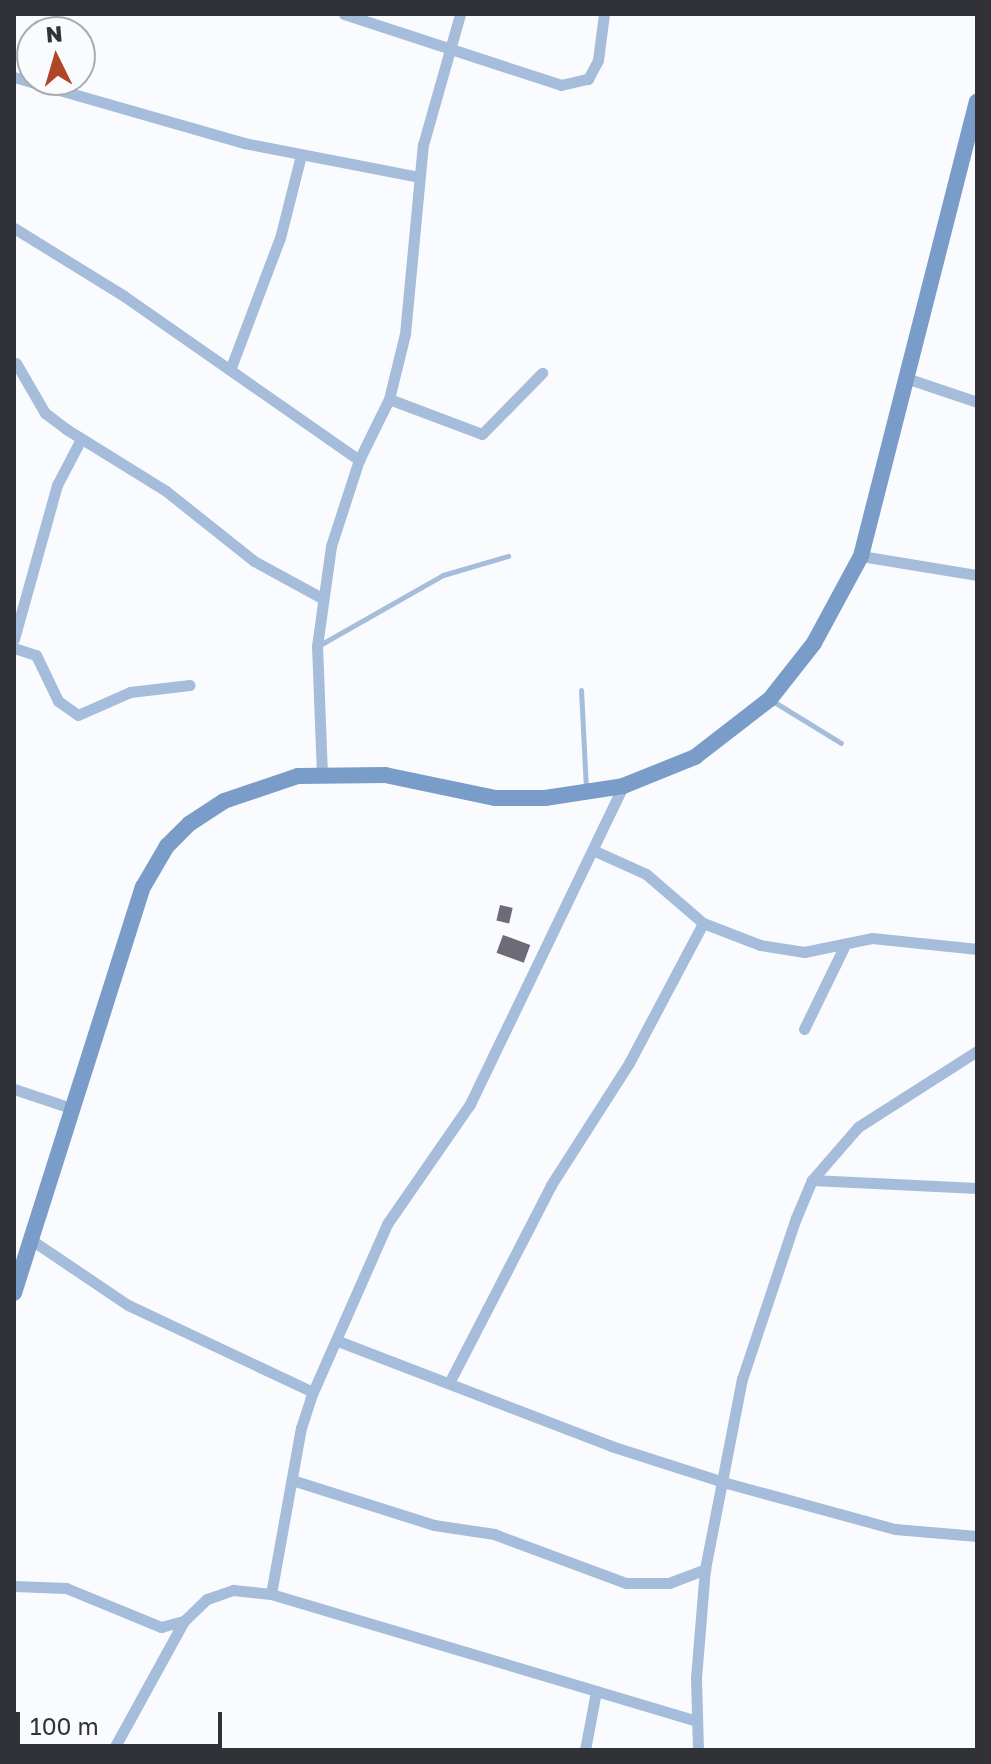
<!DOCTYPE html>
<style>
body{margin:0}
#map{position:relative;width:991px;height:1764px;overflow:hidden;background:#fafbfe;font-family:"Golos Text",sans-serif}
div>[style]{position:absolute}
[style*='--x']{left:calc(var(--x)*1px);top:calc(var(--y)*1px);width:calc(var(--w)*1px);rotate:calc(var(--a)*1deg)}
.building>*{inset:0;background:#6f6a77;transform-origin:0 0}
.service>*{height:5px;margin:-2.5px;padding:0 2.5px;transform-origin:2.5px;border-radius:2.5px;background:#a5bcda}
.minor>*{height:11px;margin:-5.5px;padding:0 5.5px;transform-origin:5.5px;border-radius:5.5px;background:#a5bcda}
.secondary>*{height:16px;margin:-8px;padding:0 8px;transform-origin:8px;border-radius:8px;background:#7a9cc9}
span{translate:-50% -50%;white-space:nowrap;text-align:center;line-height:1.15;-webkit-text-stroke:8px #fafbfe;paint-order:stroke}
.frame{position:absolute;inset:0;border:16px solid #313238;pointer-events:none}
.north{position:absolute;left:16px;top:16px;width:80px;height:80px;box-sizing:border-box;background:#fafbfe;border:2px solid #aaabaf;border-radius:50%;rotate:355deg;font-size:22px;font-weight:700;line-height:32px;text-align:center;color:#313238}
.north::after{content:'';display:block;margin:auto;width:28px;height:36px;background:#ae4627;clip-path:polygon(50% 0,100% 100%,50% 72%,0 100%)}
.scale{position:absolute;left:16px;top:1712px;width:206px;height:36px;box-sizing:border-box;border:4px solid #313238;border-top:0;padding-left:10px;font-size:24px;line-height:28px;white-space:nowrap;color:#313238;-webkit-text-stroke:6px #fafbfe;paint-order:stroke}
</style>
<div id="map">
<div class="building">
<div style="left:500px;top:905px;width:13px;height:16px;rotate:13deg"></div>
<div style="left:503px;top:935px;width:29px;height:19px;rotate:20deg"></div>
</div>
<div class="service">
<div style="--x:318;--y:646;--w:144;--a:-29.6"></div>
<div style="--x:443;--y:575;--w:68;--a:-16.3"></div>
<div style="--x:581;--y:690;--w:98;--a:87.1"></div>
<div style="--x:771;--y:700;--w:82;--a:31.6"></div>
</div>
<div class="minor">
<div style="--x:344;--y:14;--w:228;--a:18.1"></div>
<div style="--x:561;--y:85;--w:28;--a:-13"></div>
<div style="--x:588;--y:79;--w:21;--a:-62"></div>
<div style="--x:598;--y:60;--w:46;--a:-82.6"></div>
<div style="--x:14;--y:77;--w:239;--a:16"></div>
<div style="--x:244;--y:143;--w:178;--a:11"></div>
<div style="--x:14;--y:228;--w:129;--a:31.7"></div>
<div style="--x:124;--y:296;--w:287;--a:34.9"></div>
<div style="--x:16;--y:363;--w:58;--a:59.9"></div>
<div style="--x:45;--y:413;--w:26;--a:37"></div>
<div style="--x:66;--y:429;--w:118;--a:31.8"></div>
<div style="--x:166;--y:491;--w:112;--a:38.5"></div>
<div style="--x:254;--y:561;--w:77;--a:28.6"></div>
<div style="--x:230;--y:370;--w:141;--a:-69.3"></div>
<div style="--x:280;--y:238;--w:86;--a:-75.8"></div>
<div style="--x:909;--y:379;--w:72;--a:18.7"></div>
<div style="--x:389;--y:399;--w:99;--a:20.6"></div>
<div style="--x:482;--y:434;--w:86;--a:-45.5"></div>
<div style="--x:861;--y:556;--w:118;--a:9.3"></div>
<div style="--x:14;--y:639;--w:160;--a:-74.4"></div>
<div style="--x:57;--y:485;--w:52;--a:-62.4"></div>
<div style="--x:14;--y:648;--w:23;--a:18"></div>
<div style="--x:36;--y:655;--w:51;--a:64.4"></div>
<div style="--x:58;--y:701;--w:24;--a:35"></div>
<div style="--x:78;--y:715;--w:57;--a:-23.9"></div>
<div style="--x:130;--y:692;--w:60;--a:-6.7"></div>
<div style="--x:322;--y:775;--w:129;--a:-92.2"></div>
<div style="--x:317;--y:646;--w:101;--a:-82"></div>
<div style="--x:331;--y:546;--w:90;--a:-72"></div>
<div style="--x:359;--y:460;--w:68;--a:-63.8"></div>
<div style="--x:389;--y:399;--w:67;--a:-76.2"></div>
<div style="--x:405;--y:334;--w:190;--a:-84.6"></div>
<div style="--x:423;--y:145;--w:136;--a:-74.2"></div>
<div style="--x:595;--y:851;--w:56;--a:24.3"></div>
<div style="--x:646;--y:874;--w:75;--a:40.7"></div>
<div style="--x:703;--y:923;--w:61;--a:21.1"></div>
<div style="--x:760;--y:945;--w:45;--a:9"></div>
<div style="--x:804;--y:952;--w:69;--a:-11.6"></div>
<div style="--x:872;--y:938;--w:106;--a:6"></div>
<div style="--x:804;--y:1029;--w:91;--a:-64"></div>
<div style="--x:14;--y:1089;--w:60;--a:18.4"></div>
<div style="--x:812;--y:1180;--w:165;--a:2.8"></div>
<div style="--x:30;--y:1239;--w:118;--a:34"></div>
<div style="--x:128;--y:1305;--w:204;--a:25.2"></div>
<div style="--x:338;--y:1341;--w:292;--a:21"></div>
<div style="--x:611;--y:1446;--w:118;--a:17.8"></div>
<div style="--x:723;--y:1482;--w:178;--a:15.3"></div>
<div style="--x:895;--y:1529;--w:82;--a:4.9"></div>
<div style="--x:449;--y:1383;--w:223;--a:-62.7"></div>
<div style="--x:551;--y:1185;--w:145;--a:-57.4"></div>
<div style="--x:629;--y:1063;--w:158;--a:-62.1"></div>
<div style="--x:292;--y:1480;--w:149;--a:17.6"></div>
<div style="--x:434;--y:1525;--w:61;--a:8.5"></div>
<div style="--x:494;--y:1534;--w:141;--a:20.4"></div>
<div style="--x:626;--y:1583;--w:43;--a:0"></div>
<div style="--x:669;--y:1583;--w:39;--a:-21"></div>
<div style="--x:14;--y:1586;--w:52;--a:2.2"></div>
<div style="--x:66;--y:1588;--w:103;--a:22.3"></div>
<div style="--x:161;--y:1627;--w:24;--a:-15"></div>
<div style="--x:271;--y:1594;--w:169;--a:-79.8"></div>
<div style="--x:301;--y:1428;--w:38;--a:-72"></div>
<div style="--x:313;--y:1392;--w:184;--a:-66.2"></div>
<div style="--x:387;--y:1224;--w:146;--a:-55.3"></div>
<div style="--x:470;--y:1104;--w:353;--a:-64.3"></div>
<div style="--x:113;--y:1750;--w:147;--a:-61.2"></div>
<div style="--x:184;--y:1621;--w:32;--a:-44"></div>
<div style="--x:207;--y:1599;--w:28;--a:-19"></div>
<div style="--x:233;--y:1590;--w:38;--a:6"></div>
<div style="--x:271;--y:1594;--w:441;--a:16.6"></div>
<div style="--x:585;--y:1750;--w:60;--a:-79.4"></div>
<div style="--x:698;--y:1750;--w:72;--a:-91.6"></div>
<div style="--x:696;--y:1678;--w:109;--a:-85.3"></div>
<div style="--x:705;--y:1569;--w:194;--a:-79"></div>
<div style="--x:742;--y:1379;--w:170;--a:-71.5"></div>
<div style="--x:796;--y:1218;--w:41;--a:-67.2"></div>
<div style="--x:812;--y:1180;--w:70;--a:-49"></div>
<div style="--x:858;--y:1127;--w:141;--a:-32.6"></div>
</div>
<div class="secondary">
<div style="--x:14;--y:1293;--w:426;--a:-72.4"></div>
<div style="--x:143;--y:887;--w:48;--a:-59.7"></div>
<div style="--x:167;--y:846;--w:31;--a:-45"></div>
<div style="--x:189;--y:824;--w:42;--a:-33.3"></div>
<div style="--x:224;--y:801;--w:78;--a:-18.7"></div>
<div style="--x:298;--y:776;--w:87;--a:-0.7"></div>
<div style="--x:385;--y:775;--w:112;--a:11.8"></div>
<div style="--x:495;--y:798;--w:50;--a:0"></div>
<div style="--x:545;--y:798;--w:79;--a:-8.7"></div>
<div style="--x:623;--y:786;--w:78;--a:-21.9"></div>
<div style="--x:695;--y:757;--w:95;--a:-37.7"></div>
<div style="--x:770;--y:699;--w:71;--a:-51.8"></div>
<div style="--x:814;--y:643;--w:99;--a:-61.6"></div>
<div style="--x:861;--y:556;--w:469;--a:-75.7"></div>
</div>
<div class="frame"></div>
<div class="north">N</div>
<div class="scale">100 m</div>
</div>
